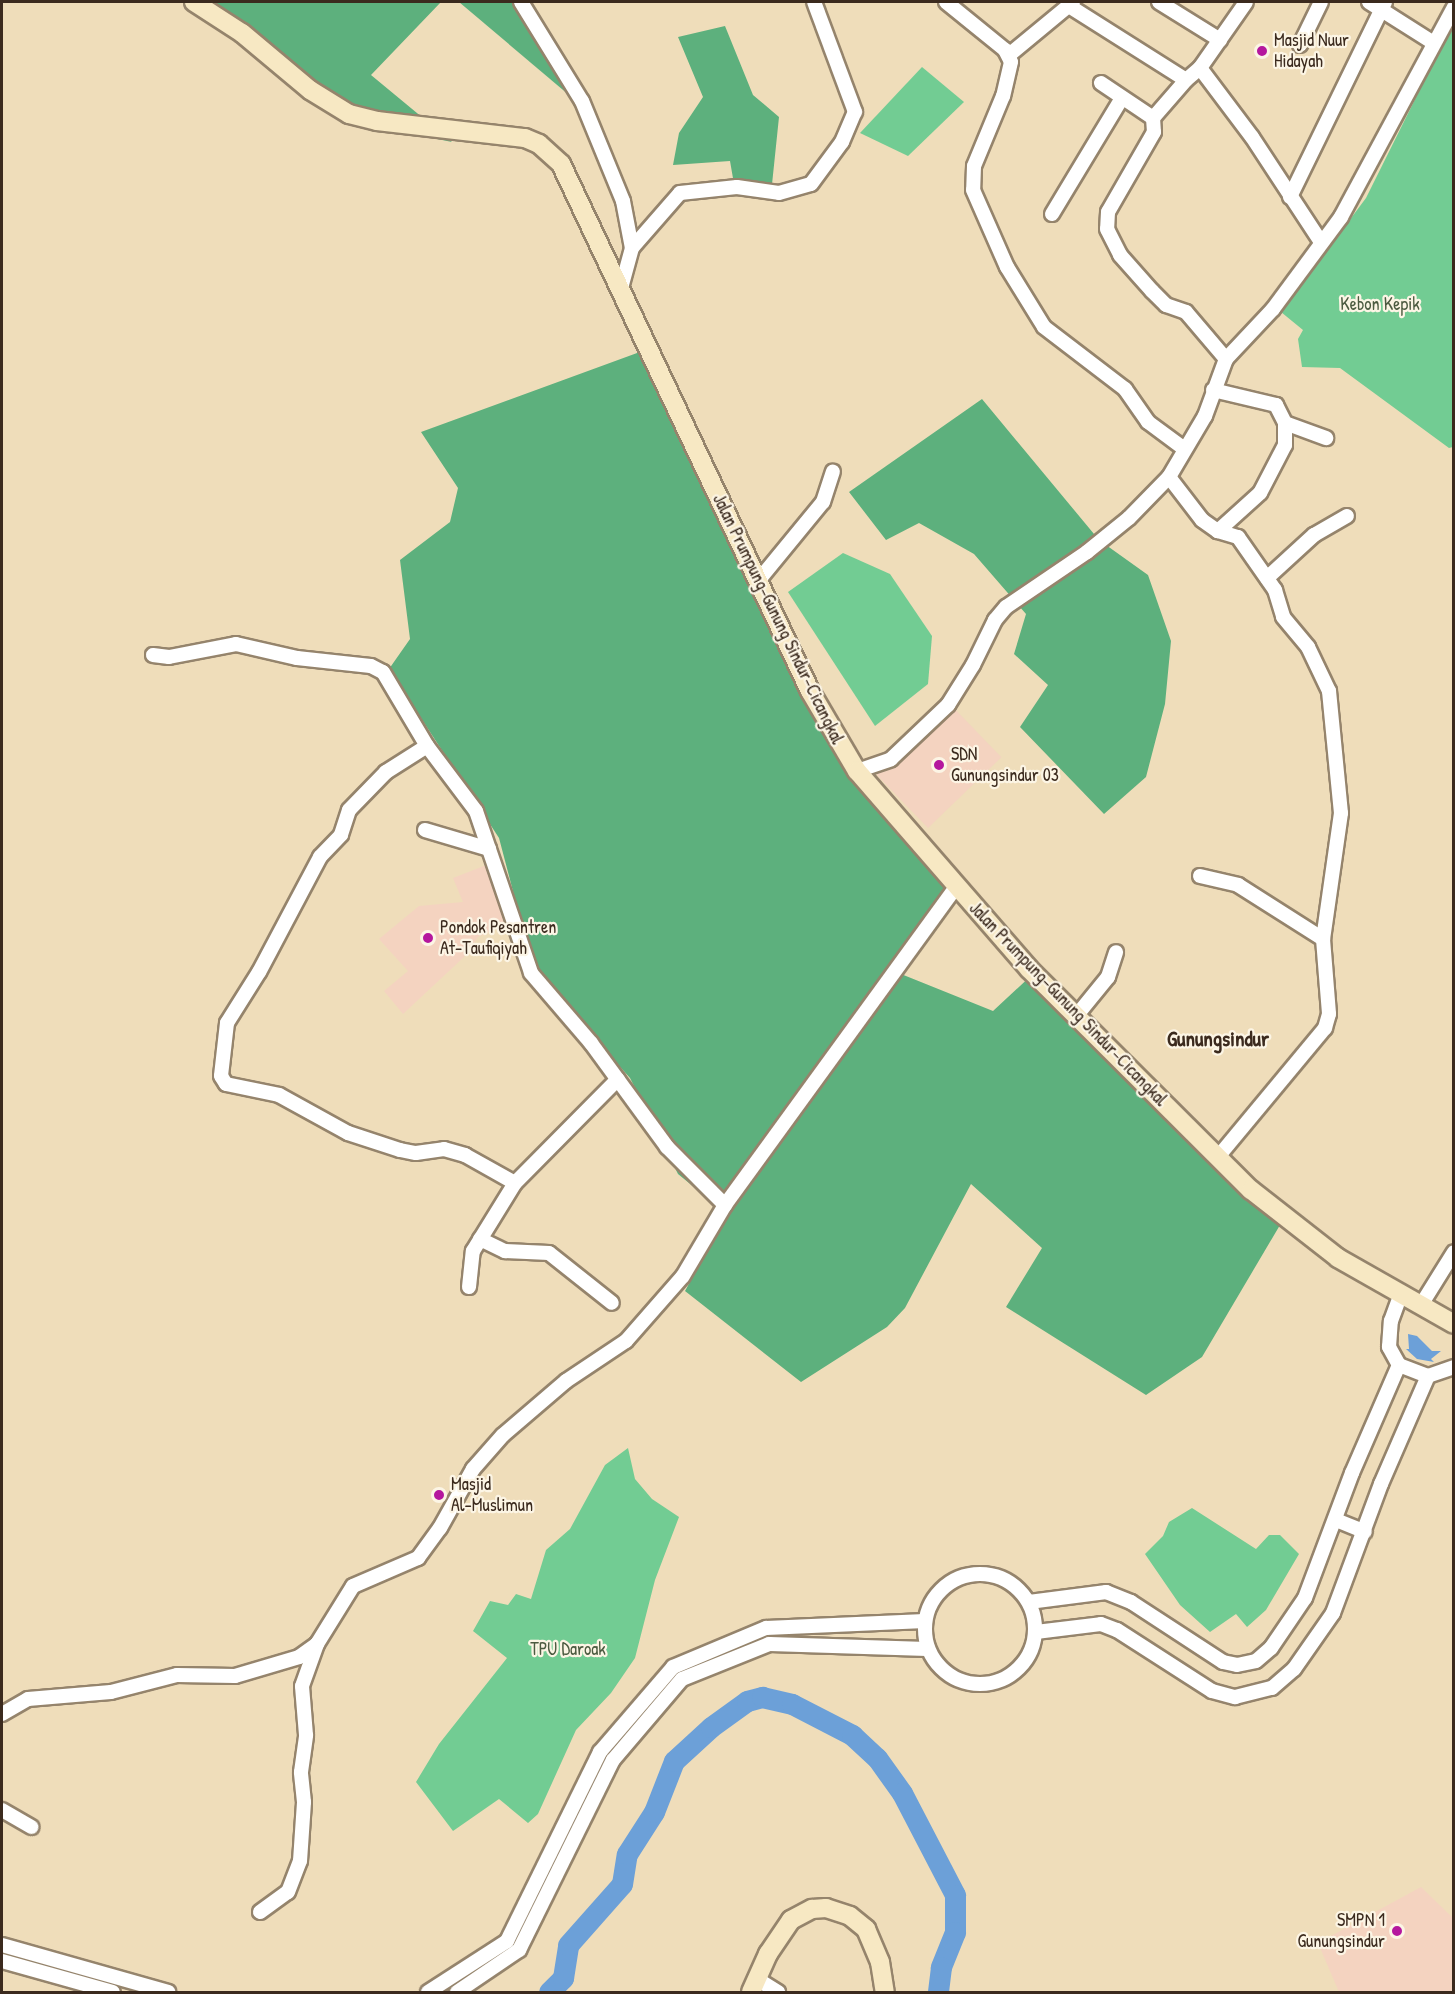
<!DOCTYPE html>
<meta charset="utf-8">
<style>
body{margin:0}
#map{position:relative;width:1455px;height:1994px;overflow:hidden;background:#efddba;font-family:"Patrick Hand",sans-serif}
div>[style]{position:absolute}
[style*='--x']{left:calc(var(--x)*1px);top:calc(var(--y)*1px);width:calc(var(--w)*1px);rotate:calc(var(--a)*1deg)}
.built>*{inset:0;background:#f4d3c0;transform-origin:0 0}
.green>*{inset:0;background:#72cc93}
.forest>*{inset:0;background:#5db07d}
.water>*{inset:0;background:#6ca0d8}
.river>*{height:21px;margin:-10.5px;padding:0 10.5px;transform-origin:10.5px;border-radius:10.5px;background:#6ca0d8}
.roads{filter:drop-shadow(2px 0 #95846c) drop-shadow(-2px 0 #95846c) drop-shadow(0 2px #95846c) drop-shadow(0 -2px #95846c)}
.street>*{height:14px;margin:-7px;padding:0 7px;transform-origin:7px;border-radius:7px;background:#fff}
.street>.ring{margin:-7px;padding:0;box-sizing:content-box;background:none;border:14px solid #fff;border-radius:50%}
.secondary>*{height:18px;margin:-9px;padding:0 9px;transform-origin:9px;border-radius:9px;background:#f7e8c3}
.dots>*{width:16px;height:16px;translate:-50% -50%;box-sizing:border-box;border:3px solid #fcf5e5;border-radius:50%}
span{translate:-50% -50%;white-space:nowrap;text-align:center;line-height:1.15;-webkit-text-stroke:4.5px #fcf5e5;paint-order:stroke}
.poi-label{font-size:18px;color:#3b2a1e}
.left{translate:0 -50%;text-align:left}
.right{translate:-100% -50%;text-align:right}
.park-label{font-size:18px;color:#4c5b41}
.street-label{font-size:18px;color:#3b2a1e}
.quarter-label{font-size:21px;color:#3b2a1e;font-weight:700}
.frame{position:absolute;inset:0;border:3px solid #3b2a1e;pointer-events:none}
</style>
<div id="map">
<div class="built">
<div style="left:950px;top:704px;width:74px;height:102px;rotate:46deg"></div>
<div style="clip-path:polygon(489px 864px,510px 923px,478px 937px,464px 957px,403px 1014px,384px 991px,408px 971px,379px 939px,419px 906px,463px 902px,453px 878px)"></div>
<div style="clip-path:polygon(1421px 1887px,1453px 1918px,1453px 1992px,1339px 1992px,1318px 1943px)"></div>
</div>
<div class="green">
<div style="clip-path:polygon(1453px 23px,1453px 447px,1449px 448px,1340px 368px,1302px 367px,1298px 339px,1303px 330px,1281px 312px,1366px 198px)"></div>
<div style="clip-path:polygon(922px 67px,964px 102px,908px 156px,860px 133px)"></div>
<div style="clip-path:polygon(843px 553px,890px 574px,932px 636px,928px 684px,875px 726px,788px 592px)"></div>
<div style="clip-path:polygon(628px 1448px,635px 1479px,652px 1499px,679px 1517px,655px 1580px,635px 1658px,611px 1693px,576px 1730px,538px 1814px,528px 1823px,499px 1799px,453px 1831px,416px 1782px,439px 1744px,507px 1658px,473px 1631px,490px 1601px,508px 1605px,516px 1594px,531px 1599px,546px 1550px,570px 1529px,605px 1465px)"></div>
<div style="clip-path:polygon(1192px 1508px,1256px 1549px,1269px 1535px,1280px 1535px,1299px 1554px,1266px 1610px,1247px 1627px,1236px 1614px,1210px 1632px,1180px 1605px,1145px 1554px,1163px 1536px,1169px 1522px)"></div>
</div>
<div class="forest">
<div style="clip-path:polygon(190px 2px,441px 2px,371px 75px,452px 142px,378px 127px)"></div>
<div style="clip-path:polygon(459px 2px,520px 2px,582px 106px)"></div>
<div style="clip-path:polygon(725px 26px,753px 95px,779px 117px,771px 194px,734px 184px,730px 161px,673px 165px,679px 133px,703px 97px,678px 37px)"></div>
<div style="clip-path:polygon(648px 349px,851px 761px,961px 891px,901px 974px,993px 1011px,1035px 972px,1280px 1225px,1202px 1357px,1146px 1395px,1006px 1307px,1042px 1248px,971px 1184px,905px 1308px,887px 1327px,801px 1382px,685px 1291px,727px 1214px,678px 1174px,630px 1078px,534px 971px,499px 838px,389px 669px,410px 639px,400px 560px,450px 522px,458px 488px,421px 432px)"></div>
<div style="clip-path:polygon(982px 399px,1099px 540px,1148px 575px,1171px 641px,1165px 704px,1146px 777px,1104px 814px,1020px 727px,1048px 685px,1014px 654px,1026px 614px,974px 554px,919px 523px,886px 540px,849px 492px)"></div>
</div>
<div class="water">
<div style="clip-path:polygon(1408px 1334px,1417px 1336px,1432px 1351px,1441px 1351px,1431px 1359px,1434px 1362px,1417px 1359px,1406px 1349px,1409px 1349px)"></div>
</div>
<div class="river">
<div style="--x:549;--y:1992;--w:20;--a:-45"></div>
<div style="--x:563;--y:1978;--w:33;--a:-81"></div>
<div style="--x:568;--y:1945;--w:81;--a:-48.5"></div>
<div style="--x:622;--y:1884;--w:30;--a:-81"></div>
<div style="--x:627;--y:1854;--w:50;--a:-57.3"></div>
<div style="--x:654;--y:1812;--w:55;--a:-68.6"></div>
<div style="--x:674;--y:1761;--w:50;--a:-42.6"></div>
<div style="--x:711;--y:1727;--w:44;--a:-35.8"></div>
<div style="--x:747;--y:1701;--w:16;--a:-15"></div>
<div style="--x:762;--y:1697;--w:31;--a:13"></div>
<div style="--x:792;--y:1704;--w:68;--a:27.3"></div>
<div style="--x:852;--y:1735;--w:34;--a:43"></div>
<div style="--x:877;--y:1758;--w:43;--a:54.5"></div>
<div style="--x:902;--y:1793;--w:115;--a:62.5"></div>
<div style="--x:955;--y:1895;--w:37;--a:90"></div>
<div style="--x:955;--y:1932;--w:38;--a:112"></div>
<div style="--x:941;--y:1967;--w:25;--a:97"></div>
</div>
<div class="roads">
<div class="street">
<div style="--x:521;--y:2;--w:116;--a:58.4"></div>
<div style="--x:582;--y:101;--w:108;--a:67.7"></div>
<div style="--x:623;--y:201;--w:48;--a:79.2"></div>
<div style="--x:632;--y:248;--w:46;--a:105.3"></div>
<div style="--x:946;--y:2;--w:76;--a:39.1"></div>
<div style="--x:1005;--y:50;--w:13;--a:63"></div>
<div style="--x:1011;--y:62;--w:35;--a:103"></div>
<div style="--x:1003;--y:96;--w:76;--a:112.5"></div>
<div style="--x:974;--y:166;--w:24;--a:92"></div>
<div style="--x:973;--y:190;--w:84;--a:66.2"></div>
<div style="--x:1007;--y:267;--w:70;--a:58.3"></div>
<div style="--x:1044;--y:327;--w:102;--a:37.4"></div>
<div style="--x:1125;--y:389;--w:40;--a:55.1"></div>
<div style="--x:1148;--y:422;--w:44;--a:36.6"></div>
<div style="--x:1159;--y:2;--w:72;--a:31.9"></div>
<div style="--x:1369;--y:2;--w:75;--a:32.4"></div>
<div style="--x:1069;--y:6;--w:138;--a:32.3"></div>
<div style="--x:1186;--y:80;--w:18;--a:-41"></div>
<div style="--x:1200;--y:68;--w:80;--a:-55.1"></div>
<div style="--x:1300;--y:45;--w:48;--a:-64"></div>
<div style="--x:1009;--y:55;--w:83;--a:-39.6"></div>
<div style="--x:1200;--y:68;--w:86;--a:53"></div>
<div style="--x:1252;--y:137;--w:126;--a:56.7"></div>
<div style="--x:1101;--y:83;--w:63;--a:33.9"></div>
<div style="--x:1153;--y:118;--w:14;--a:86"></div>
<div style="--x:1154;--y:132;--w:92;--a:119.9"></div>
<div style="--x:1108;--y:212;--w:17;--a:93"></div>
<div style="--x:1107;--y:229;--w:29;--a:63"></div>
<div style="--x:1120;--y:255;--w:48;--a:48.4"></div>
<div style="--x:1152;--y:291;--w:20;--a:45"></div>
<div style="--x:1166;--y:305;--w:21;--a:19"></div>
<div style="--x:1186;--y:312;--w:62;--a:49.6"></div>
<div style="--x:1153;--y:118;--w:50;--a:-49"></div>
<div style="--x:1290;--y:197;--w:217;--a:-64"></div>
<div style="--x:1052;--y:214;--w:135;--a:-58.9"></div>
<div style="--x:632;--y:248;--w:73;--a:-48.9"></div>
<div style="--x:680;--y:193;--w:57;--a:-6"></div>
<div style="--x:737;--y:187;--w:42;--a:8.1"></div>
<div style="--x:779;--y:193;--w:33;--a:-16"></div>
<div style="--x:811;--y:184;--w:52;--a:-53.6"></div>
<div style="--x:842;--y:142;--w:33;--a:-67"></div>
<div style="--x:855;--y:112;--w:117;--a:-110.4"></div>
<div style="--x:1213;--y:390;--w:65;--a:13.4"></div>
<div style="--x:1276;--y:405;--w:20;--a:63"></div>
<div style="--x:1285;--y:423;--w:22;--a:90"></div>
<div style="--x:1285;--y:445;--w:54;--a:117.5"></div>
<div style="--x:1260;--y:493;--w:57;--a:137.9"></div>
<div style="--x:1285;--y:423;--w:44;--a:20.1"></div>
<div style="--x:1169;--y:477;--w:54;--a:52.5"></div>
<div style="--x:1202;--y:520;--w:19;--a:35"></div>
<div style="--x:1218;--y:531;--w:21;--a:17"></div>
<div style="--x:1238;--y:537;--w:65;--a:55.1"></div>
<div style="--x:1275;--y:590;--w:28;--a:73"></div>
<div style="--x:1283;--y:617;--w:39;--a:50"></div>
<div style="--x:1308;--y:647;--w:49;--a:64.5"></div>
<div style="--x:1329;--y:691;--w:123;--a:84.4"></div>
<div style="--x:1341;--y:813;--w:127;--a:98.1"></div>
<div style="--x:1323;--y:939;--w:75;--a:85.4"></div>
<div style="--x:1329;--y:1014;--w:15;--a:106"></div>
<div style="--x:1325;--y:1028;--w:168;--a:129.7"></div>
<div style="--x:1267;--y:578;--w:64;--a:-42.5"></div>
<div style="--x:1314;--y:535;--w:38;--a:-30"></div>
<div style="--x:758;--y:581;--w:102;--a:-50.6"></div>
<div style="--x:823;--y:502;--w:32;--a:-72"></div>
<div style="--x:153;--y:655;--w:16;--a:7"></div>
<div style="--x:169;--y:657;--w:68;--a:-11"></div>
<div style="--x:236;--y:644;--w:63;--a:12.9"></div>
<div style="--x:297;--y:658;--w:74;--a:6.2"></div>
<div style="--x:371;--y:666;--w:13;--a:27"></div>
<div style="--x:383;--y:672;--w:86;--a:59.3"></div>
<div style="--x:427;--y:746;--w:81;--a:53"></div>
<div style="--x:476;--y:811;--w:171;--a:71.2"></div>
<div style="--x:531;--y:973;--w:92;--a:49.4"></div>
<div style="--x:591;--y:1043;--w:129;--a:53.8"></div>
<div style="--x:667;--y:1147;--w:82;--a:45"></div>
<div style="--x:427;--y:746;--w:49;--a:147.6"></div>
<div style="--x:386;--y:772;--w:53;--a:134.2"></div>
<div style="--x:349;--y:810;--w:26;--a:108"></div>
<div style="--x:341;--y:835;--w:30;--a:134"></div>
<div style="--x:320;--y:857;--w:130;--a:117.9"></div>
<div style="--x:259;--y:972;--w:60;--a:122.1"></div>
<div style="--x:227;--y:1023;--w:53;--a:96.5"></div>
<div style="--x:221;--y:1076;--w:9;--a:58"></div>
<div style="--x:226;--y:1084;--w:54;--a:11.7"></div>
<div style="--x:279;--y:1095;--w:79;--a:28.8"></div>
<div style="--x:348;--y:1133;--w:55;--a:18.1"></div>
<div style="--x:400;--y:1150;--w:16;--a:11"></div>
<div style="--x:416;--y:1153;--w:28;--a:-8"></div>
<div style="--x:444;--y:1149;--w:22;--a:16"></div>
<div style="--x:465;--y:1155;--w:57;--a:29.2"></div>
<div style="--x:857;--y:771;--w:36;--a:-19"></div>
<div style="--x:891;--y:759;--w:79;--a:-43.5"></div>
<div style="--x:948;--y:705;--w:47;--a:-58"></div>
<div style="--x:973;--y:665;--w:50;--a:-63.9"></div>
<div style="--x:995;--y:620;--w:17;--a:-50"></div>
<div style="--x:1006;--y:607;--w:98;--a:-34.2"></div>
<div style="--x:1087;--y:552;--w:54;--a:-39"></div>
<div style="--x:1129;--y:518;--w:57;--a:-45.7"></div>
<div style="--x:1169;--y:477;--w:71;--a:-59.5"></div>
<div style="--x:1205;--y:416;--w:61;--a:-69.8"></div>
<div style="--x:1226;--y:359;--w:69;--a:-46.8"></div>
<div style="--x:1273;--y:309;--w:114;--a:-53.5"></div>
<div style="--x:1341;--y:217;--w:238;--a:-61.7"></div>
<div style="--x:425;--y:830;--w:67;--a:16.5"></div>
<div style="--x:1200;--y:876;--w:39;--a:13"></div>
<div style="--x:1238;--y:885;--w:101;--a:32.4"></div>
<div style="--x:1077;--y:1015;--w:49;--a:-50.8"></div>
<div style="--x:1108;--y:977;--w:26;--a:-72"></div>
<div style="--x:480;--y:1239;--w:28;--a:26"></div>
<div style="--x:505;--y:1251;--w:44;--a:2.6"></div>
<div style="--x:549;--y:1253;--w:80;--a:38.4"></div>
<div style="--x:469;--y:1287;--w:36;--a:-84"></div>
<div style="--x:473;--y:1251;--w:80;--a:-58.3"></div>
<div style="--x:515;--y:1183;--w:146;--a:-45.3"></div>
<div style="--x:1421;--y:1305;--w:62;--a:-58.1"></div>
<div style="--x:1399;--y:1365;--w:31;--a:21"></div>
<div style="--x:1336;--y:1520;--w:31;--a:22"></div>
<div class="ring" style="left:925px;top:1574px;width:96px;height:96px"></div>
<div style="--x:1029;--y:1602;--w:78;--a:-7.4"></div>
<div style="--x:1106;--y:1592;--w:27;--a:22"></div>
<div style="--x:1131;--y:1602;--w:110;--a:33.1"></div>
<div style="--x:1223;--y:1662;--w:14;--a:12"></div>
<div style="--x:1237;--y:1665;--w:19;--a:-12"></div>
<div style="--x:1256;--y:1661;--w:20;--a:-41"></div>
<div style="--x:1271;--y:1648;--w:60;--a:-55.8"></div>
<div style="--x:1305;--y:1598;--w:134;--a:-69.4"></div>
<div style="--x:1352;--y:1473;--w:118;--a:-66.5"></div>
<div style="--x:1399;--y:1365;--w:21;--a:-119"></div>
<div style="--x:1389;--y:1347;--w:26;--a:-86"></div>
<div style="--x:1391;--y:1321;--w:29;--a:-70"></div>
<div style="--x:1036;--y:1632;--w:65;--a:-7"></div>
<div style="--x:1101;--y:1624;--w:17;--a:21"></div>
<div style="--x:1117;--y:1630;--w:113;--a:32.7"></div>
<div style="--x:1212;--y:1691;--w:24;--a:15"></div>
<div style="--x:1235;--y:1697;--w:38;--a:-14"></div>
<div style="--x:1272;--y:1688;--w:29;--a:-41"></div>
<div style="--x:1294;--y:1669;--w:68;--a:-55.1"></div>
<div style="--x:1333;--y:1613;--w:138;--a:-69.6"></div>
<div style="--x:1381;--y:1484;--w:118;--a:-66.5"></div>
<div style="--x:1428;--y:1376;--w:28;--a:-19"></div>
<div style="--x:2;--y:1714;--w:30;--a:-30"></div>
<div style="--x:28;--y:1699;--w:83;--a:-4.8"></div>
<div style="--x:111;--y:1692;--w:68;--a:-14.4"></div>
<div style="--x:177;--y:1675;--w:58;--a:1"></div>
<div style="--x:235;--y:1676;--w:67;--a:-16.5"></div>
<div style="--x:299;--y:1657;--w:22;--a:-36"></div>
<div style="--x:317;--y:1644;--w:68;--a:-58.2"></div>
<div style="--x:353;--y:1586;--w:71;--a:-23.3"></div>
<div style="--x:418;--y:1558;--w:37;--a:-54"></div>
<div style="--x:440;--y:1528;--w:68;--a:-60.8"></div>
<div style="--x:473;--y:1469;--w:45;--a:-48.6"></div>
<div style="--x:503;--y:1435;--w:83;--a:-40.6"></div>
<div style="--x:566;--y:1381;--w:72;--a:-33.7"></div>
<div style="--x:626;--y:1341;--w:86;--a:-48.8"></div>
<div style="--x:683;--y:1276;--w:82;--a:-59.4"></div>
<div style="--x:725;--y:1205;--w:392;--a:-54"></div>
<div style="--x:2;--y:1810;--w:34;--a:30"></div>
<div style="--x:260;--y:1912;--w:34;--a:-36"></div>
<div style="--x:288;--y:1892;--w:33;--a:-69"></div>
<div style="--x:300;--y:1861;--w:59;--a:-86.1"></div>
<div style="--x:304;--y:1802;--w:30;--a:-96"></div>
<div style="--x:301;--y:1772;--w:37;--a:-82"></div>
<div style="--x:306;--y:1735;--w:49;--a:-94.7"></div>
<div style="--x:302;--y:1686;--w:45;--a:-70.3"></div>
<div style="--x:2;--y:1945;--w:173;--a:15.8"></div>
<div style="--x:2;--y:1961;--w:115;--a:15.6"></div>
<div style="--x:757;--y:1979;--w:25;--a:32"></div>
<div style="--x:428;--y:1992;--w:94;--a:-32.8"></div>
<div style="--x:507;--y:1941;--w:211;--a:-63.8"></div>
<div style="--x:600;--y:1752;--w:112;--a:-49.3"></div>
<div style="--x:673;--y:1667;--w:101;--a:-22.8"></div>
<div style="--x:766;--y:1628;--w:159;--a:-2.5"></div>
<div style="--x:457;--y:1992;--w:75;--a:-34.1"></div>
<div style="--x:519;--y:1950;--w:212;--a:-63.7"></div>
<div style="--x:613;--y:1760;--w:106;--a:-49.6"></div>
<div style="--x:682;--y:1679;--w:94;--a:-21.9"></div>
<div style="--x:769;--y:1644;--w:159;--a:1.8"></div>
</div>
<div class="secondary">
<div style="--x:194;--y:2;--w:57;--a:32.9"></div>
<div style="--x:242;--y:33;--w:89;--a:40"></div>
<div style="--x:310;--y:90;--w:46;--a:31.6"></div>
<div style="--x:349;--y:114;--w:29;--a:14"></div>
<div style="--x:377;--y:121;--w:149;--a:6.6"></div>
<div style="--x:525;--y:138;--w:15;--a:23"></div>
<div style="--x:539;--y:144;--w:30;--a:42"></div>
<div style="--x:561;--y:164;--w:583;--a:64.71"></div>
<div style="--x:810;--y:691;--w:93;--a:59.6"></div>
<div style="--x:857;--y:771;--w:262;--a:49"></div>
<div style="--x:1029;--y:969;--w:313;--a:44.9"></div>
<div style="--x:1251;--y:1190;--w:110;--a:38"></div>
<div style="--x:1338;--y:1258;--w:133;--a:29.6"></div>
<div style="--x:751;--y:1992;--w:42;--a:-65.9"></div>
<div style="--x:768;--y:1954;--w:41;--a:-55.9"></div>
<div style="--x:791;--y:1920;--w:24;--a:-28"></div>
<div style="--x:812;--y:1909;--w:14;--a:-4"></div>
<div style="--x:826;--y:1908;--w:25;--a:18"></div>
<div style="--x:850;--y:1916;--w:21;--a:39"></div>
<div style="--x:866;--y:1929;--w:36;--a:67"></div>
<div style="--x:880;--y:1962;--w:30;--a:81"></div>
</div>
</div>
<div class="dots">
<div style="left:1262px;top:51px;background:#b5179e"></div>
<div style="left:939px;top:765px;background:#b5179e"></div>
<div style="left:428px;top:938px;background:#b5179e"></div>
<div style="left:439px;top:1495px;background:#b5179e"></div>
<div style="left:1397px;top:1931px;background:#b5179e"></div>
</div>
<div class="poi-label">
<span class="left" style="left:1274px;top:51px">Masjid Nuur<br>Hidayah</span>
<span class="left" style="left:951px;top:765px">SDN<br>Gunungsindur 03</span>
<span class="left" style="left:440px;top:938px">Pondok Pesantren<br>At-Taufiqiyah</span>
<span class="left" style="left:451px;top:1495px">Masjid<br>Al-Muslimun</span>
<span class="right" style="left:1385px;top:1931px">SMPN 1<br>Gunungsindur</span>
</div>
<div class="park-label">
<span style="left:1380px;top:304px">Kebon Kepik</span>
<span style="left:568px;top:1649px">TPU Daroak</span>
</div>
<div class="street-label">
<span style="left:778px;top:619px;rotate:64deg">Jalan Prumpung–Gunung Sindur–Cicangkal</span>
<span style="left:1068px;top:1004px;rotate:46deg">Jalan Prumpung–Gunung Sindur–Cicangkal</span>
</div>
<div class="quarter-label">
<span style="left:1218px;top:1039px">Gunungsindur</span>
</div>
<div class="frame"></div>
</div>
